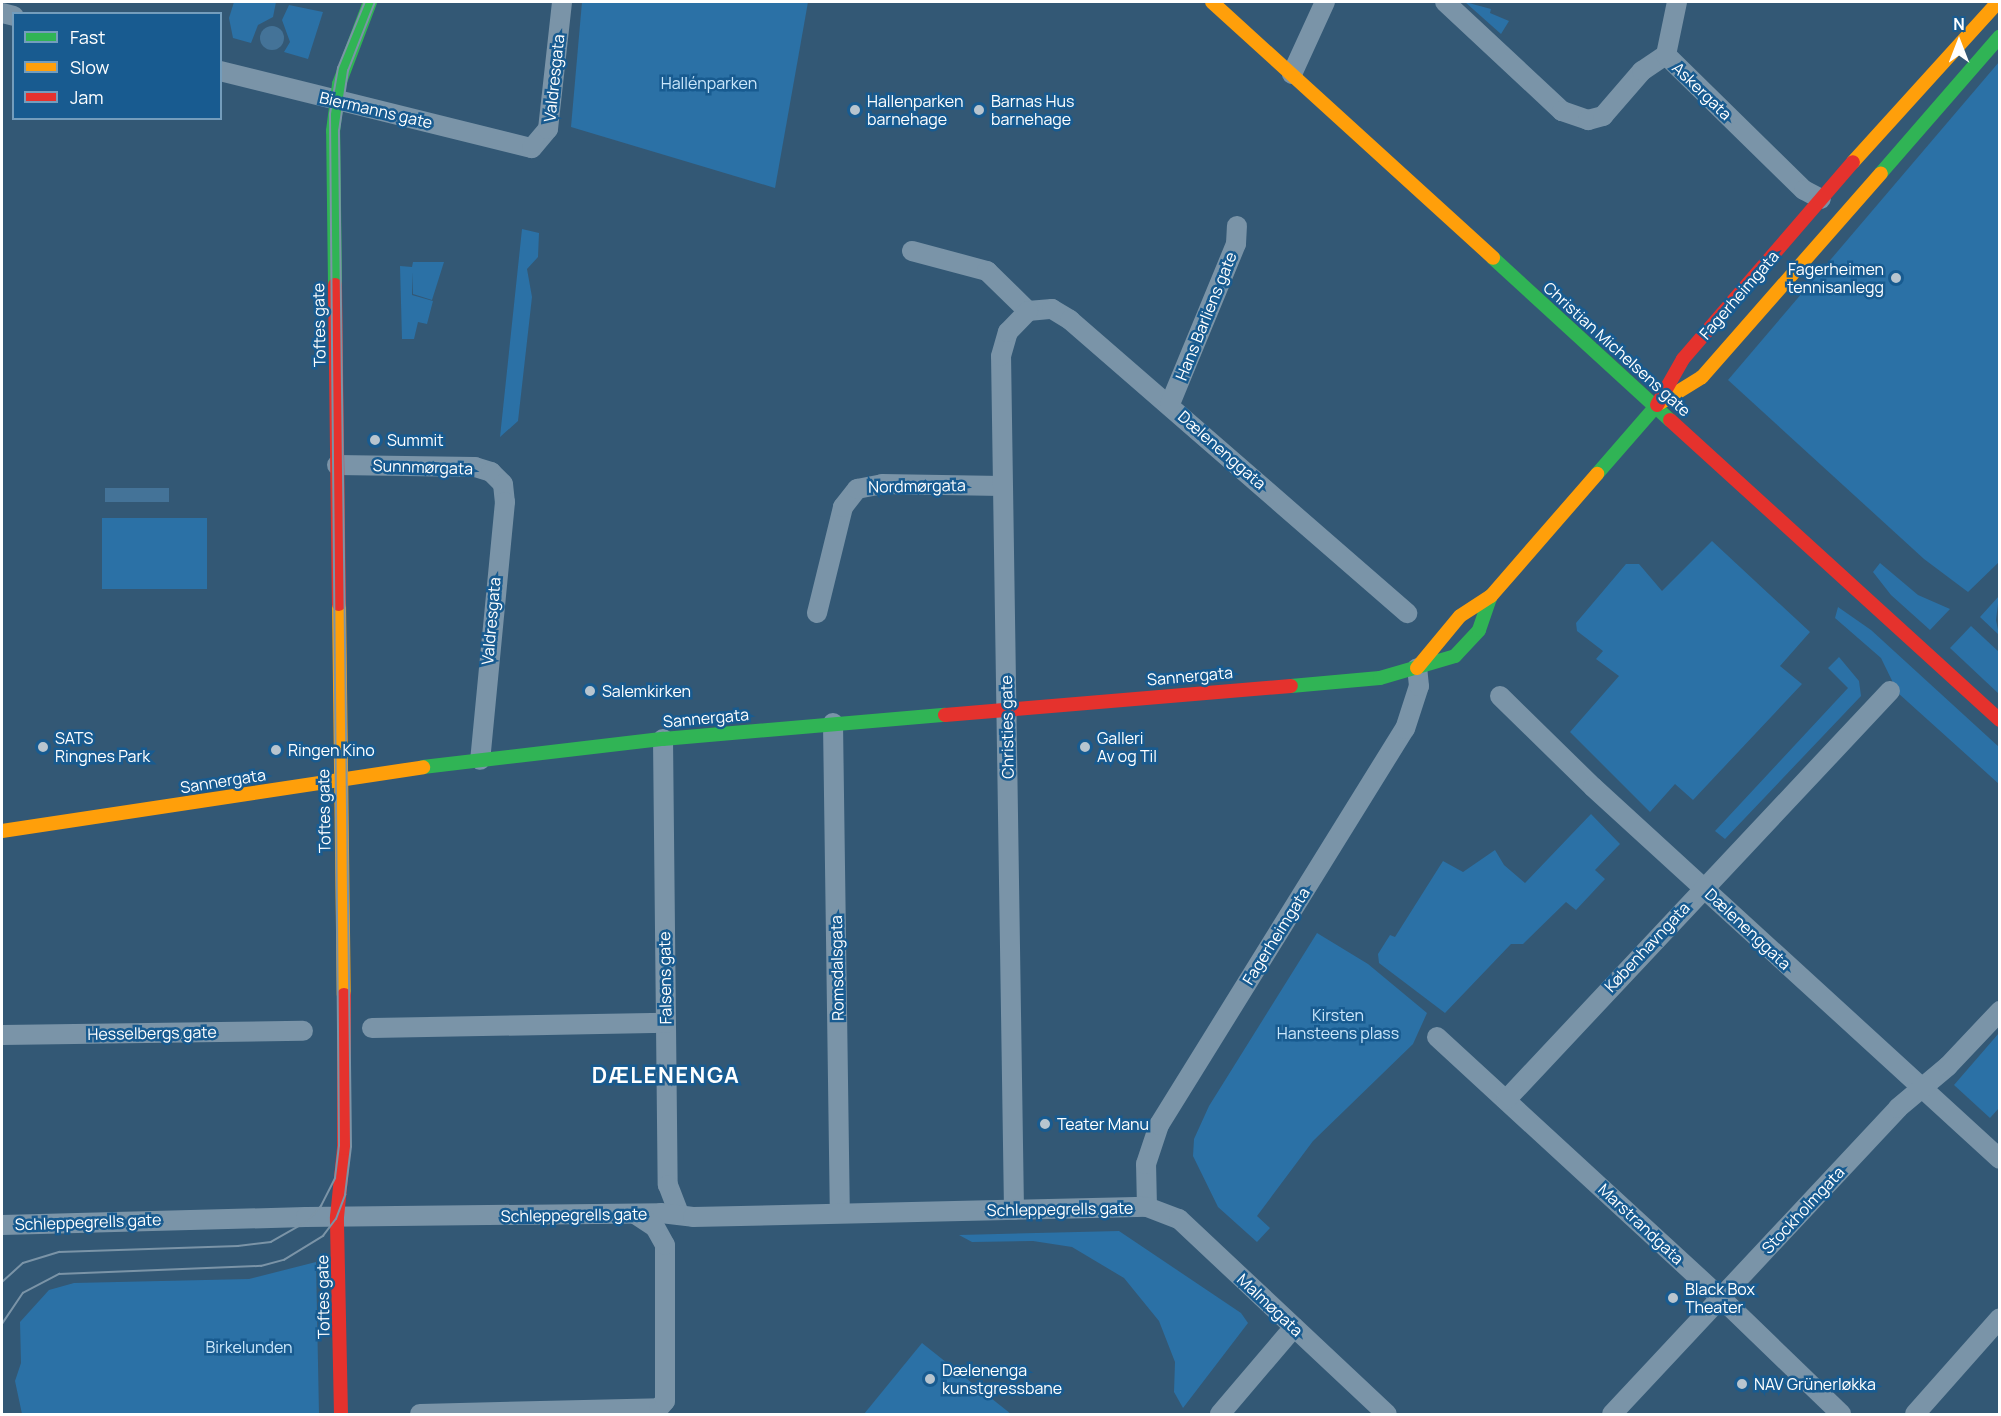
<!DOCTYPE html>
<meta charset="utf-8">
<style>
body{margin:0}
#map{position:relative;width:2001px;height:1416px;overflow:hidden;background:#335875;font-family:Manrope,sans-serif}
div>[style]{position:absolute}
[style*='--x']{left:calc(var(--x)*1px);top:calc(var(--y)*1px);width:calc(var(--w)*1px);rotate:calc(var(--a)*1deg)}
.green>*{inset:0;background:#2b71a6;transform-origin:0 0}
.water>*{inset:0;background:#447398;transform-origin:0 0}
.round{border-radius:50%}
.street>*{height:20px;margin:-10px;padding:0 10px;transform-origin:10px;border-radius:10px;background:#7a94a8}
.fast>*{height:14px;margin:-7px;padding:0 7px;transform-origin:7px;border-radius:7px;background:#30b455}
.slow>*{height:14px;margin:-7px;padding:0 7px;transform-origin:7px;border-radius:7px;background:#ff9f0a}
.jam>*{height:14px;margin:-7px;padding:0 7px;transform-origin:7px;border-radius:7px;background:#e5322d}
.tram>*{height:1.5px;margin:-0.75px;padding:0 0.75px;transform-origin:0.75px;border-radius:0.75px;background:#7b94a7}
.dots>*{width:16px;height:16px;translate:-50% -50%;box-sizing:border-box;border:3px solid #185b90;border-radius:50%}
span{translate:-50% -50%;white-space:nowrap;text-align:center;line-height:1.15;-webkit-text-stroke:5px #185b90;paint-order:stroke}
.street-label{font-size:16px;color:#fff}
.park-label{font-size:16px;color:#cbe7fb}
.poi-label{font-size:16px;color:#fff}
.left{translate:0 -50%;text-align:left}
.right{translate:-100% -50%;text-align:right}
.district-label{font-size:22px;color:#fff;font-weight:700;letter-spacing:1.5px}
.frame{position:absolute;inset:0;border:3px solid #fff;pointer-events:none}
.legend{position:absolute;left:12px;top:12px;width:210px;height:108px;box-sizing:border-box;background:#185b90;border:2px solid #749dbc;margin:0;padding:8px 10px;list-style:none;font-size:18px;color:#fff}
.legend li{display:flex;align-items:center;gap:12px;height:30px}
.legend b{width:30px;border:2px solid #749dbc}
.north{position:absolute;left:1929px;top:12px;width:60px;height:60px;-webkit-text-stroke:4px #185b90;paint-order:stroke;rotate:0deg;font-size:16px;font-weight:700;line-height:24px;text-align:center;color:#fff}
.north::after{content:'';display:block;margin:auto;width:21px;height:27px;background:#fff;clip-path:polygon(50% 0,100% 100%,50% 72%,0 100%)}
</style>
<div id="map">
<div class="green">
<div style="clip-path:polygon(234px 2px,276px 2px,273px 17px,258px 25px,251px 43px,233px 38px,229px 18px)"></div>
<div style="clip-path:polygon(582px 2px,808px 2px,775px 188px,571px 127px)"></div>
<div style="clip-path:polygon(1465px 2px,1491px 9px,1490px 13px,1509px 21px,1501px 34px)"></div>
<div style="clip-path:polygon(289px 5px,323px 12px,308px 59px,284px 52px,290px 42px,282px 20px)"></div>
<div style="clip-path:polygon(1999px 62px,1999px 562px,1968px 592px,1924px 559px,1728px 380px)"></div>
<div style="clip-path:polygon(522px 229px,539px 233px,538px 257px,527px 269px,532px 297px,518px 421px,500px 437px)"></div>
<div style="clip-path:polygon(413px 262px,444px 262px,432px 300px,413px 294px,412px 272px,412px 295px,433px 301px,427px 324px,418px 322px,414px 339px,402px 339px,400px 266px,412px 267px)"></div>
<div style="left:102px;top:518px;width:105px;height:71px"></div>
<div style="clip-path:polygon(1712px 541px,1810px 632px,1780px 666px,1802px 684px,1693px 800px,1675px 784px,1650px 812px,1570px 732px,1619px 676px,1596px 659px,1603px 651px,1577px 631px,1576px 623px,1626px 564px,1639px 564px,1662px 591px)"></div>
<div style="clip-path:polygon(1880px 563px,1918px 595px,1950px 609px,1930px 630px,1891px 595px,1873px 572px)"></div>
<div style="clip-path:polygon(1999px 596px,1996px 620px,1999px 635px,1980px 617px)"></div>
<div style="clip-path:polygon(1838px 607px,1871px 630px,1999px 747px,1999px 784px,1898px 693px,1881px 658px,1835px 618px)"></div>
<div style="clip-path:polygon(1971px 626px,1999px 652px,1999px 694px,1950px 648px)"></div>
<div style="clip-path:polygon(1839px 657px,1859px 681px,1861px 696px,1725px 839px,1715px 831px,1848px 688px,1828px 668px)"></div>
<div style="clip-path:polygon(1591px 814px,1620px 844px,1595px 870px,1605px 879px,1576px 910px,1566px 902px,1523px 944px,1511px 944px,1445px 1013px,1379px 963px,1378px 954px,1390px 935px,1395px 937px,1443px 861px,1463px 872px,1495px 850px,1504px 865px,1525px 883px)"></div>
<div style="clip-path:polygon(1317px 933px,1368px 964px,1427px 1013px,1413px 1044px,1313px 1141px,1257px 1216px,1270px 1228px,1257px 1242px,1218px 1207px,1193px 1156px,1194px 1139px,1209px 1106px)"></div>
<div style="clip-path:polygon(1999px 1033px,1999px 1108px,1990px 1118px,1954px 1085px)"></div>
<div style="clip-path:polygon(1119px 1231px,1241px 1313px,1248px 1323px,1183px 1408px,1174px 1392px,1175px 1362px,1159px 1321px,1124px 1278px,1072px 1247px,1033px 1241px,972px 1242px,959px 1235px)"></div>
<div style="clip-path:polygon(316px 1262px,319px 1414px,22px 1414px,15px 1381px,21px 1363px,20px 1322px,49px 1290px,74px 1283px,249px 1279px)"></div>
<div style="clip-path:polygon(922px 1343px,1011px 1414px,864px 1414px)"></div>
</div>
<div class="water">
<div class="round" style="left:260px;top:26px;width:24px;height:24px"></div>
<div style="left:169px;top:488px;width:14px;height:64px;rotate:90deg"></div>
</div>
<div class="street">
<div style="--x:1445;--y:2;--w:160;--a:43"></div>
<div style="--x:1562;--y:111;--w:28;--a:19"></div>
<div style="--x:1588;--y:120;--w:16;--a:-15"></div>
<div style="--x:1603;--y:116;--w:60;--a:-49.1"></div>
<div style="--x:1642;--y:71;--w:29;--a:-34"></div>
<div style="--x:1666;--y:55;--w:193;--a:44.4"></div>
<div style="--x:1804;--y:190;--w:19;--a:28"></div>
<div style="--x:2;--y:13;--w:12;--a:14"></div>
<div style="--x:1666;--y:55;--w:54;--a:-78.3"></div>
<div style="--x:220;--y:71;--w:321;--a:13.9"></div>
<div style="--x:532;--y:148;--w:25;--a:-50"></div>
<div style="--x:548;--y:129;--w:128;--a:-83.7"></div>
<div style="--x:1292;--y:74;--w:79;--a:-65.4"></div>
<div style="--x:912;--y:251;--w:78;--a:14.9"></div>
<div style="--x:987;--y:271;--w:57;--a:44.3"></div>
<div style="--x:1028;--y:311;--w:24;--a:-5"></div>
<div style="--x:1052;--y:309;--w:21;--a:31"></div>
<div style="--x:1070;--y:320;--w:447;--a:41"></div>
<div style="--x:1170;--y:404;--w:173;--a:-67.6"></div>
<div style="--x:1236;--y:244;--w:18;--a:-87"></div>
<div style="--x:337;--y:465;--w:138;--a:0.8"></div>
<div style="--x:475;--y:467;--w:17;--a:17"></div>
<div style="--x:491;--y:472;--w:17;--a:45"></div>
<div style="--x:503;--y:484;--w:18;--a:84"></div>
<div style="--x:505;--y:502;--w:259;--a:95.5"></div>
<div style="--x:817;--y:613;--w:109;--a:-76.2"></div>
<div style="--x:843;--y:507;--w:23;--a:-52"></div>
<div style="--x:857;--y:489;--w:25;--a:-11"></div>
<div style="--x:882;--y:484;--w:120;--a:1"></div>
<div style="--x:1500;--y:696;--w:130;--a:44.4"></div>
<div style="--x:1593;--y:787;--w:551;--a:42.43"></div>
<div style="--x:833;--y:723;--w:490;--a:89.2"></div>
<div style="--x:663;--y:739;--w:446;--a:89.4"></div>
<div style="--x:668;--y:1185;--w:31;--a:69"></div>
<div style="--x:372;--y:1028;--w:294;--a:-1"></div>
<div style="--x:2;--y:1035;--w:301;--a:-0.8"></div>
<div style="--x:1437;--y:1037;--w:386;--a:42.6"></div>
<div style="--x:1721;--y:1298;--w:167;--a:44"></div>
<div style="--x:1506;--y:1100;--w:561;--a:-46.81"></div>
<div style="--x:1147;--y:1207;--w:43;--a:-91.3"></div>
<div style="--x:1146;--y:1164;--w:41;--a:-71.6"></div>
<div style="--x:1159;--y:1125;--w:466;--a:-58.2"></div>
<div style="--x:1405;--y:729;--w:45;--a:-72"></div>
<div style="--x:1419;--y:686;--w:18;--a:-96"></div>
<div style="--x:1014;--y:1210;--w:854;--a:-90.87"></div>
<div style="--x:1001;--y:356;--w:25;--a:-74"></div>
<div style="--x:1008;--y:332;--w:29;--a:-46"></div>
<div style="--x:2;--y:1225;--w:304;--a:-1.5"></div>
<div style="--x:306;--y:1217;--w:355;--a:-0.6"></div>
<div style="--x:661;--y:1213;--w:32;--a:7"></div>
<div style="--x:693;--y:1217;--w:454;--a:-1.3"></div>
<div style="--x:1147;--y:1207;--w:34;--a:21"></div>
<div style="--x:1179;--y:1219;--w:285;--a:43.2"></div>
<div style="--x:420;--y:1414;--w:239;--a:-1.4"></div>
<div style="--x:659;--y:1408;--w:9;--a:-49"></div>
<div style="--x:665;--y:1401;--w:156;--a:-90"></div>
<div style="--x:665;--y:1245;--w:21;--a:-119"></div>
<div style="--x:655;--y:1227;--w:24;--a:-147"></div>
<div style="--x:1220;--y:1414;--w:114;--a:-49.6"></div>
<div style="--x:1612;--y:1414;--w:419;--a:-46.9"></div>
<div style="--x:1898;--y:1108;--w:65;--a:-40"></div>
<div style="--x:1948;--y:1066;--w:76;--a:-46.6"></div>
<div style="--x:1915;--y:1414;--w:128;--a:-48.5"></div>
</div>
<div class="fast">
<div style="--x:1881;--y:173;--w:181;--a:-49"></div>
<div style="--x:1493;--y:258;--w:240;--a:42.5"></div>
<div style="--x:335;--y:285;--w:154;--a:-90.7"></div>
<div style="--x:333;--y:131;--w:47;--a:-82.7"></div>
<div style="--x:339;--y:84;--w:88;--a:-69.3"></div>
<div style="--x:1597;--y:474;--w:91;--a:-49"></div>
<div style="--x:1291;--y:686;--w:89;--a:-5.1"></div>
<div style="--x:1380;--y:678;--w:78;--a:-16.3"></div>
<div style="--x:1455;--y:656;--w:35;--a:-47"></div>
<div style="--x:1479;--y:630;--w:36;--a:-71"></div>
<div style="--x:423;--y:767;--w:242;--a:-6.7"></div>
<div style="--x:663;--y:739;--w:283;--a:-4.9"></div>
</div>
<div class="slow">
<div style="--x:1212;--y:2;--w:380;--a:42.3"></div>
<div style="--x:1853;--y:162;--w:216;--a:-47.8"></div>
<div style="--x:1660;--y:403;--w:49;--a:-31.8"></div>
<div style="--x:1702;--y:377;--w:271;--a:-48.7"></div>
<div style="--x:339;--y:604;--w:391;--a:89.3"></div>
<div style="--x:1417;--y:668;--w:67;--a:-50.4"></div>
<div style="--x:1460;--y:616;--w:37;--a:-33"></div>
<div style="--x:1491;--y:596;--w:162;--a:-49"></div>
<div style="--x:2;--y:831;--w:426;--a:-8.6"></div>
</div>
<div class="jam">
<div style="--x:335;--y:285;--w:319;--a:89.3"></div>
<div style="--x:1657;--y:405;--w:53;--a:-60.5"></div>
<div style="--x:1683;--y:359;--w:260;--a:-49.2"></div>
<div style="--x:1670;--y:420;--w:446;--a:42.3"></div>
<div style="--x:945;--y:715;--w:347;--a:-4.8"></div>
<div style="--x:341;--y:1414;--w:197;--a:-91.2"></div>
<div style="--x:337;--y:1217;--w:69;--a:-84.2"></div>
<div style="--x:344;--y:1148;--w:153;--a:-90"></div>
</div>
<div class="tram">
<div style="--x:2;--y:1282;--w:28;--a:-42"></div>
<div style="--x:23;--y:1263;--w:38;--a:-17"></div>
<div style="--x:59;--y:1252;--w:179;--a:-1.9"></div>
<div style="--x:238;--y:1246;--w:33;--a:-7"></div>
<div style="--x:271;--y:1242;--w:43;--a:-29.6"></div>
<div style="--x:308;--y:1221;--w:20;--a:-49"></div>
<div style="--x:321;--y:1206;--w:31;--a:-63"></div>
<div style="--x:335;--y:1178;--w:32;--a:-83"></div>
<div style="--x:339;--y:1146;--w:1032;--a:-90.5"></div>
<div style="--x:330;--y:114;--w:47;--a:-80.1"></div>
<div style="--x:338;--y:68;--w:71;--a:-67.8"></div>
<div style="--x:2;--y:1324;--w:37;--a:-56"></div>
<div style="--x:23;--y:1293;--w:41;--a:-27.8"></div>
<div style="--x:59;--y:1274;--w:202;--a:-2.3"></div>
<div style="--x:261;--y:1266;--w:24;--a:-15"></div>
<div style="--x:284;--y:1260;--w:46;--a:-31.6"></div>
<div style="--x:323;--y:1236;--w:21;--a:-53"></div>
<div style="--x:336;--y:1219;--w:26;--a:-69"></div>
<div style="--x:345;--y:1195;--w:48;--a:-82.9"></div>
<div style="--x:351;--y:1147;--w:1016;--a:-90.68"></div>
<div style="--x:339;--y:131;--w:61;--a:-81.5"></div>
<div style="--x:348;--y:71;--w:74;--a:-68.6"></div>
</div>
<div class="dots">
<div style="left:855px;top:110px;background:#b8c5cf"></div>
<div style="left:979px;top:110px;background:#b8c5cf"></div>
<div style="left:1896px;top:278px;background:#b8c5cf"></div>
<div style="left:375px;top:440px;background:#b8c5cf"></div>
<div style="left:590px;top:691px;background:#b8c5cf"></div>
<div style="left:43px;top:747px;background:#b8c5cf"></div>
<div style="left:1085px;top:747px;background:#b8c5cf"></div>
<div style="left:276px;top:750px;background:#b8c5cf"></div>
<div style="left:1045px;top:1124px;background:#b8c5cf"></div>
<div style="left:1673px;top:1298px;background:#b8c5cf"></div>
<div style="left:930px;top:1379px;background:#b8c5cf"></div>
<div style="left:1742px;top:1384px;background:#b8c5cf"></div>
</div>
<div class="street-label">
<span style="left:554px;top:78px;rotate:-84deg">Valdresgata</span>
<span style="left:1702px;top:91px;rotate:44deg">Askergata</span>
<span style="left:376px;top:110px;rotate:13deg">Biermanns gate</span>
<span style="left:1739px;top:295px;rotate:-49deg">Fagerheimgata</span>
<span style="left:1206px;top:316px;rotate:-68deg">Hans Barliens gate</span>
<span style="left:319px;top:325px;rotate:-91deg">Toftes gate</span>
<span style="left:1617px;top:349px;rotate:42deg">Christian Michelsens gate</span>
<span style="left:1222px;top:450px;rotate:41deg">Dælenenggata</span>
<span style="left:423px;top:467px;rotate:2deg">Sunnmørgata</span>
<span style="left:917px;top:486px;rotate:-1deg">Nordmørgata</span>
<span style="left:491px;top:621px;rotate:-85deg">Valdresgata</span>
<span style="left:1190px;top:676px;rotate:-5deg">Sannergata</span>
<span style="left:706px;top:718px;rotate:-5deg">Sannergata</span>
<span style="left:1007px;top:727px;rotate:-91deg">Christies gate</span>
<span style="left:223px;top:781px;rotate:-9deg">Sannergata</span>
<span style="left:324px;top:811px;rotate:-91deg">Toftes gate</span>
<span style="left:1748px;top:929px;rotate:43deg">Dælenenggata</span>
<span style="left:1276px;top:936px;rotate:-58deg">Fagerheimgata</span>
<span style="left:1647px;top:947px;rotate:-47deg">Københavngata</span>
<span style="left:837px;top:968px;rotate:-91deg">Romsdalsgata</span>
<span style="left:665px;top:978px;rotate:-91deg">Falsens gate</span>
<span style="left:152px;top:1033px;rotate:-1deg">Hesselbergs gate</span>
<span style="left:1060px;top:1209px;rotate:-1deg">Schleppegrells gate</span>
<span style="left:1803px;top:1210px;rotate:-47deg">Stockholmgata</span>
<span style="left:574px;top:1215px;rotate:-1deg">Schleppegrells gate</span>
<span style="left:88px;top:1222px;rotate:-2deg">Schleppegrells gate</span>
<span style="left:1641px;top:1224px;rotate:43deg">Marstrandgata</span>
<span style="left:323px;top:1297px;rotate:-91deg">Toftes gate</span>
<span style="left:1270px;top:1305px;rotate:43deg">Malmøgata</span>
</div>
<div class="park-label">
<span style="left:709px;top:83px">Hallénparken</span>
<span style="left:1338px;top:1024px">Kirsten<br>Hansteens plass</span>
<span style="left:249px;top:1347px">Birkelunden</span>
</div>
<div class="poi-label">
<span class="left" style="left:867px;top:110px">Hallenparken<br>barnehage</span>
<span class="left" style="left:991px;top:110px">Barnas Hus<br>barnehage</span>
<span class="right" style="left:1884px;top:278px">Fagerheimen<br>tennisanlegg</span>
<span class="left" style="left:387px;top:440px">Summit</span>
<span class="left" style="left:602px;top:691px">Salemkirken</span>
<span class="left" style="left:55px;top:747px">SATS<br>Ringnes Park</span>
<span class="left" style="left:1097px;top:747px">Galleri<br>Av og Til</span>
<span class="left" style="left:288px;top:750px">Ringen Kino</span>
<span class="left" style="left:1057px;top:1124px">Teater Manu</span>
<span class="left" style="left:1685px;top:1298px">Black Box<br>Theater</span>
<span class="left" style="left:942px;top:1379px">Dælenenga<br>kunstgressbane</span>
<span class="left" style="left:1754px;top:1384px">NAV Grünerløkka</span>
</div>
<div class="district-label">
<span style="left:666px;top:1076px">DÆLENENGA</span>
</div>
<div class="frame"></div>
<ul class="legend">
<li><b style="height:8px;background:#30b455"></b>Fast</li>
<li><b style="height:8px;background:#ff9f0a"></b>Slow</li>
<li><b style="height:8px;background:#e5322d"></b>Jam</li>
</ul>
<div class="north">N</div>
</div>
